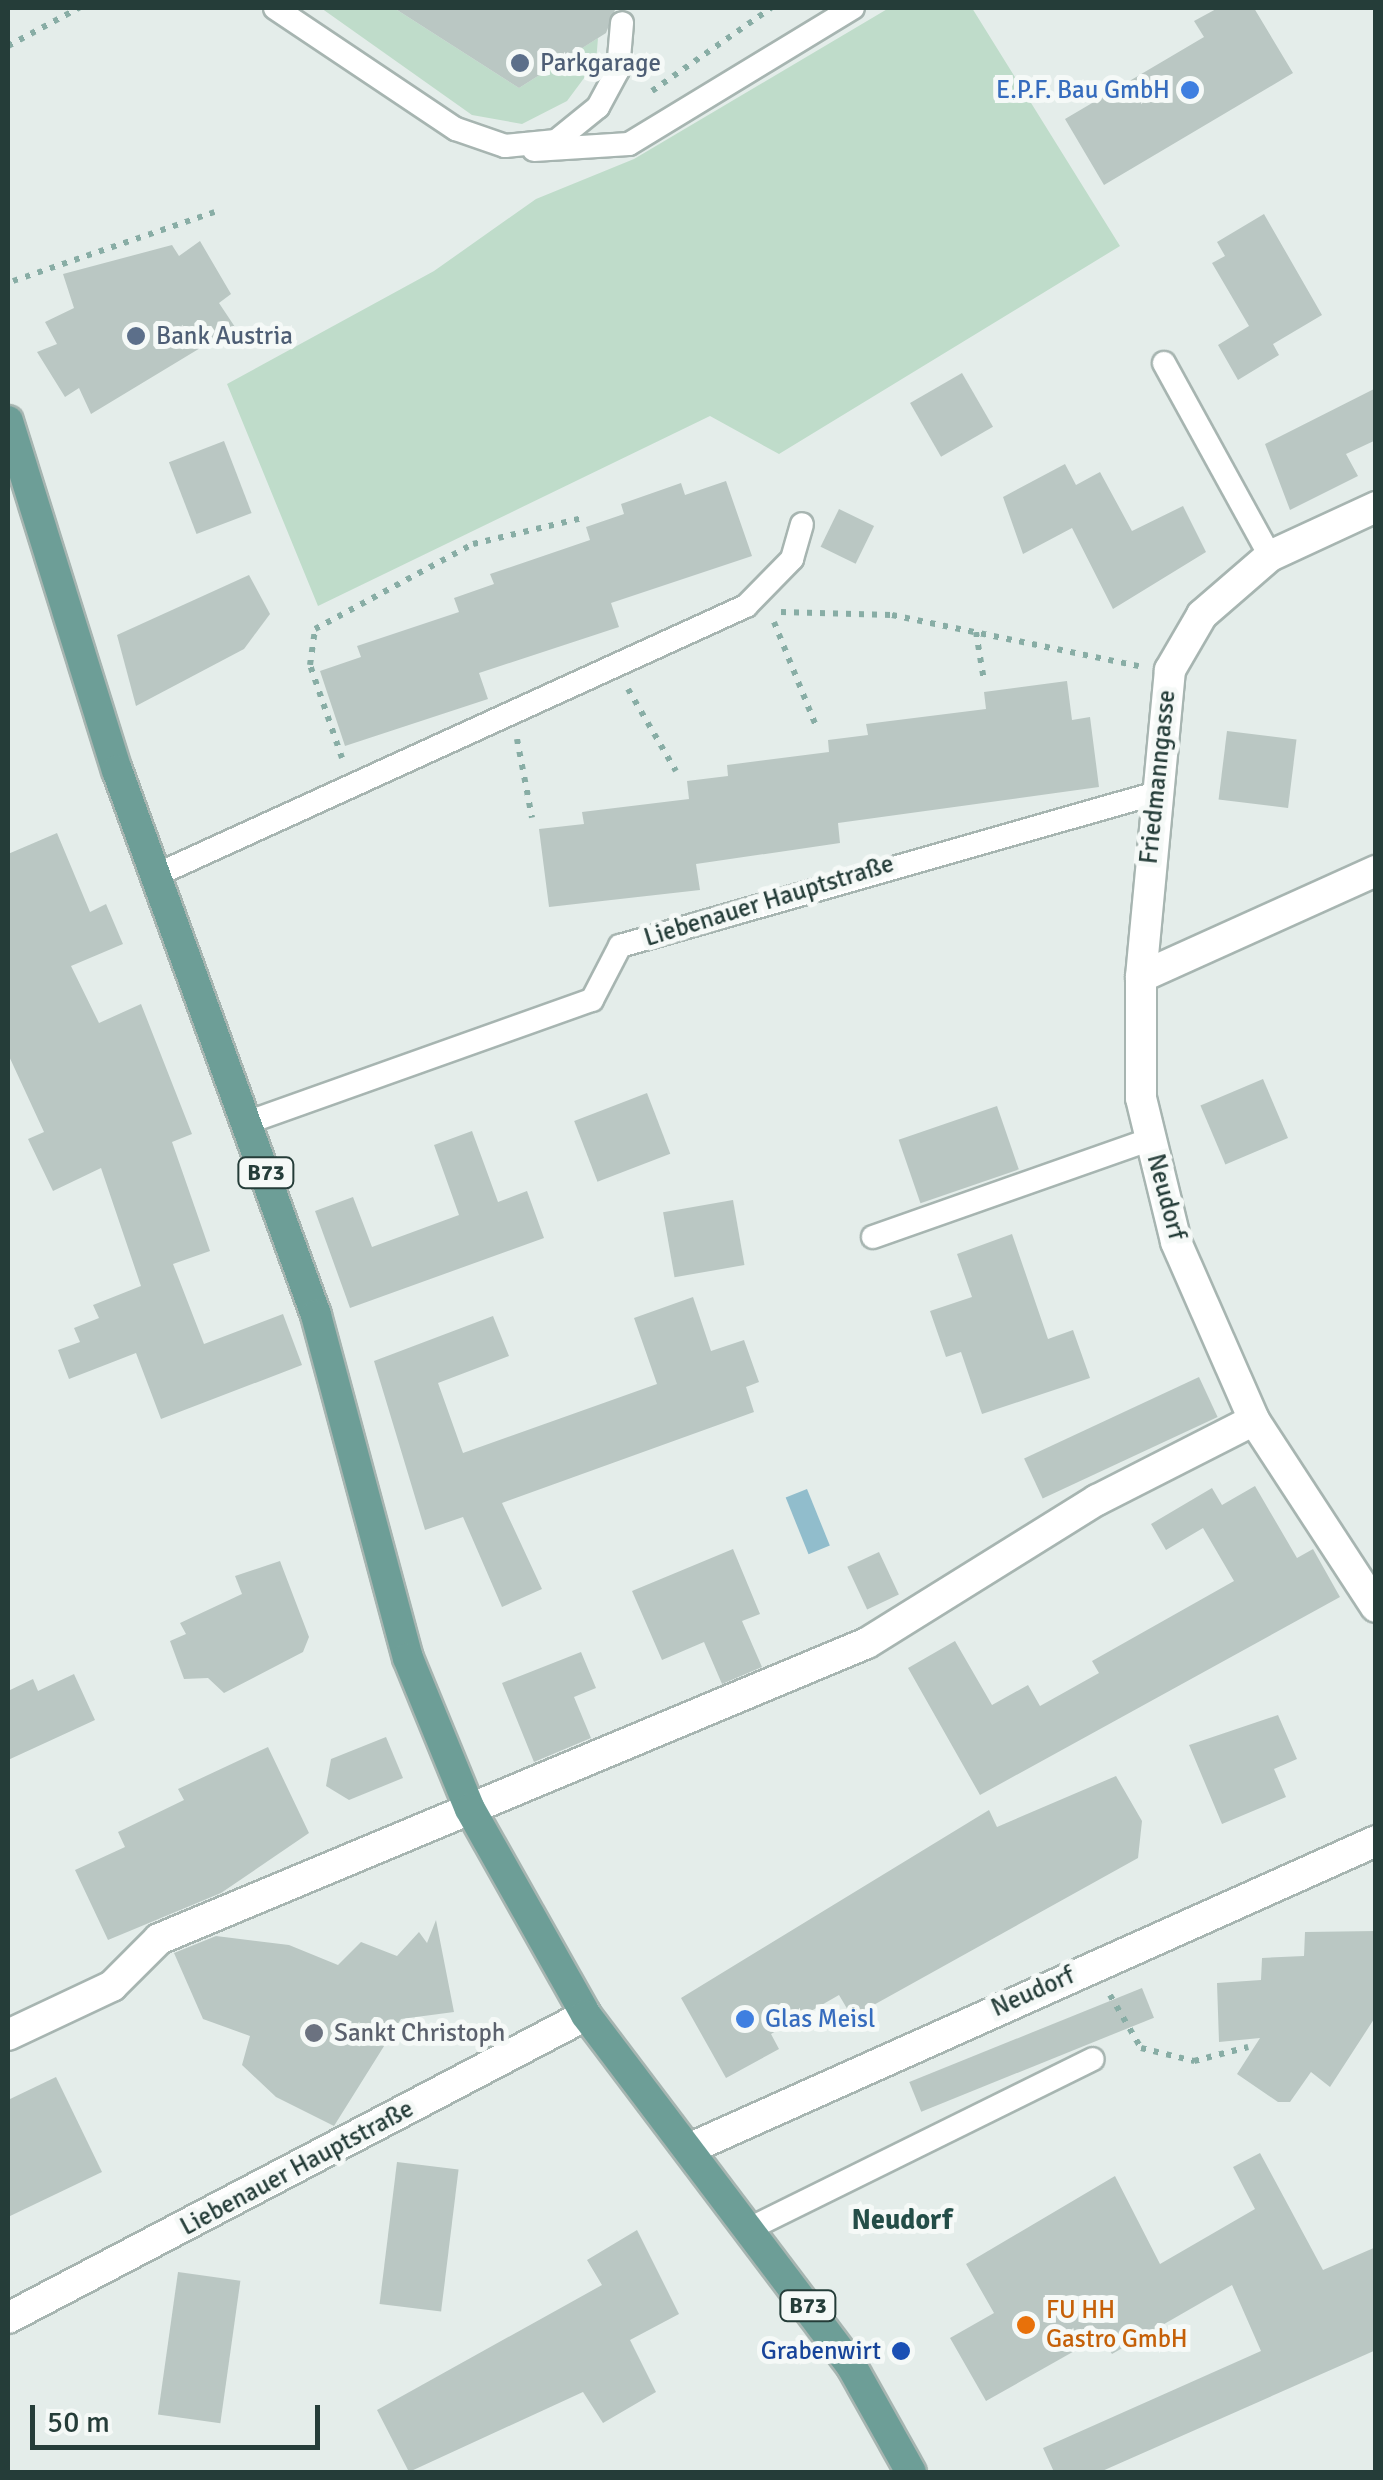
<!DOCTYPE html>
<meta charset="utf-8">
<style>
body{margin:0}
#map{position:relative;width:1383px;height:2480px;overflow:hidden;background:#e4edea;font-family:Signika,sans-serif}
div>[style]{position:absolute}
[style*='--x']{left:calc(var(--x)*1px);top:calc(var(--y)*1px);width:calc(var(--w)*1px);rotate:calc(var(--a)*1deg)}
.green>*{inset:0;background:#bfdcca}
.water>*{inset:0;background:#91bdcc;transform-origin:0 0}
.building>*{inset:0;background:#bac7c3;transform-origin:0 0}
.path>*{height:6px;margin-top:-3px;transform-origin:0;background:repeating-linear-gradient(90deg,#88ada5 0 5px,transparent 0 13px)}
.roads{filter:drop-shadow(2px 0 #a7b5b1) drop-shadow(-2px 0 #a7b5b1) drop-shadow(0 2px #a7b5b1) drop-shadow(0 -2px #a7b5b1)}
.service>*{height:22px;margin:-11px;padding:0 11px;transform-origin:11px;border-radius:11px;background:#fff}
.minor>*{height:30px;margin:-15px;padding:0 15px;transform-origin:15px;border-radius:15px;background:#fff}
.tertiary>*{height:30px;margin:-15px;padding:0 15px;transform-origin:15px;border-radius:15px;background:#fff}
.primary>*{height:30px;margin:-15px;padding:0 15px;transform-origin:15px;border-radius:15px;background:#6d9e97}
.dots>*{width:28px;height:28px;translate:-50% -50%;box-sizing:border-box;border:5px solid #f5f9f7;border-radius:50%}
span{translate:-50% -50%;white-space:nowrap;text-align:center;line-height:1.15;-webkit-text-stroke:10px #f5f9f7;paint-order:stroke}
.shield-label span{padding:2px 8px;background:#f5f9f7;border:2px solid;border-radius:8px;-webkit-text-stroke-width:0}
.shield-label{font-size:22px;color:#253d39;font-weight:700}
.service-label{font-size:25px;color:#4e5e75}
.left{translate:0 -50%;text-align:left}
.shop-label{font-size:25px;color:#366cbe}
.right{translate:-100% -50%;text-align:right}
.street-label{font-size:25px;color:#253d39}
.worship-label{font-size:25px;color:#5b616d}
.food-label{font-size:25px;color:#c56008}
.transit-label{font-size:25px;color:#164399}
.neighbourhood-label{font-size:28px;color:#234d47;font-weight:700}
.frame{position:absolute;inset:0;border:10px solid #253d39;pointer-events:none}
.scale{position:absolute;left:30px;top:2405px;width:290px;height:45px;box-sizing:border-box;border:5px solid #253d39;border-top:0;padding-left:12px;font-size:30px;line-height:35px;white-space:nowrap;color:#253d39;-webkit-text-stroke:8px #f5f9f7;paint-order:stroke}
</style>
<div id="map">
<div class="green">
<div style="clip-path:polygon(321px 8px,394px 8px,519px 88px,598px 38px,596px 62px,567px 101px,522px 124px,472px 115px)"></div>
<div style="clip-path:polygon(889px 8px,972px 8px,1120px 246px,779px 454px,710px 416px,318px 606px,227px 384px,434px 271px,536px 199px,634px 159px)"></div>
</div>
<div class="water">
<div style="left:807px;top:1489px;width:61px;height:23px;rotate:68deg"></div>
</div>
<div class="building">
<div style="clip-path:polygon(394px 8px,646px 8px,615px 10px,606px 33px,519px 88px)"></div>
<div style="clip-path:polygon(1218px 8px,1254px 8px,1293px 73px,1104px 185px,1065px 119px,1204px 37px,1194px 21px)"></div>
<div style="clip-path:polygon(1264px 214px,1322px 315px,1273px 344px,1279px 355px,1238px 380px,1218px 345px,1249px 326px,1212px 263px,1225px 256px,1217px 242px)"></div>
<div style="clip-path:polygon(200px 241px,231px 294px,219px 303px,235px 327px,91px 414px,79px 388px,65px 397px,37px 352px,57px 344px,45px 322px,74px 308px,63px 274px,172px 245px,179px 256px)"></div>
<div style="left:962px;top:373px;width:62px;height:60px;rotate:60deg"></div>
<div style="clip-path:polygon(1376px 388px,1376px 440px,1346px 454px,1358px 476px,1290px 510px,1265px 444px)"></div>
<div style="left:224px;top:441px;width:77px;height:59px;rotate:69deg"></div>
<div style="clip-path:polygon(1065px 464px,1076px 485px,1100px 472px,1132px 531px,1183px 506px,1206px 552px,1113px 609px,1072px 528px,1023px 554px,1003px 497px)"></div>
<div style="clip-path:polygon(726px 481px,752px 556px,611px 603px,619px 627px,479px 673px,488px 699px,345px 746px,320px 671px,361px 657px,357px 646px,459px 612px,454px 598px,494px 584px,490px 574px,590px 540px,586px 527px,624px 514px,621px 504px,681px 483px,685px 495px)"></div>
<div style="left:839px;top:509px;width:39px;height:42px;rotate:26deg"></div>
<div style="clip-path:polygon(249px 575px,270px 614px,244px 649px,136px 706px,117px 635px)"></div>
<div style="clip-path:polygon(1067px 681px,1072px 720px,1090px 717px,1099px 787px,838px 823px,840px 843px,696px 864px,700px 890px,549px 907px,539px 829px,584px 824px,582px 812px,689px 799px,687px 781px,728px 776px,727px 765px,829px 752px,828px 740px,868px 735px,866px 724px,986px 709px,984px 692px)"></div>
<div style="left:1227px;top:731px;width:70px;height:69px;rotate:7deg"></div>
<div style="clip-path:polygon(57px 833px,90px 912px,106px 904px,123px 944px,71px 966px,99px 1023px,141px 1004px,192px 1134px,172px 1142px,210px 1251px,173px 1264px,204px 1344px,283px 1314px,302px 1365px,161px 1419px,136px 1353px,69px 1379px,58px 1350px,80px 1342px,74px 1328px,99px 1318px,93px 1305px,141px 1286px,101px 1168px,53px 1191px,28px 1139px,44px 1132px,8px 1054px,8px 854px)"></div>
<div style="left:1263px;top:1079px;width:64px;height:68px;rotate:67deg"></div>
<div style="left:647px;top:1093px;width:65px;height:78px;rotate:69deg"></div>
<div style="left:997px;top:1106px;width:67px;height:104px;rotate:71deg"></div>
<div style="clip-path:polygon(472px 1131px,498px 1202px,527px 1191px,544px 1238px,350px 1308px,315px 1211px,353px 1197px,372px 1247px,459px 1215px,434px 1145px)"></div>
<div style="left:733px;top:1200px;width:66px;height:71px;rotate:80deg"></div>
<div style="clip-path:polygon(1012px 1234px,1048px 1339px,1073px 1330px,1090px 1378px,982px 1414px,961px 1352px,946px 1357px,930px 1311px,972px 1297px,957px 1254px)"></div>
<div style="clip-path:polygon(693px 1297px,711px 1351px,744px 1340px,759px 1382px,746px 1387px,754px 1412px,502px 1503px,542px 1589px,502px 1607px,463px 1517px,425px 1530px,374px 1361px,493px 1316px,509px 1356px,438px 1383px,463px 1453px,657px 1384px,634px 1318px)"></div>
<div style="left:1199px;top:1377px;width:44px;height:193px;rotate:65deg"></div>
<div style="clip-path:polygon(1255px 1486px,1297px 1558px,1313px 1549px,1340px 1597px,980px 1795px,908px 1668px,955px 1641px,992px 1705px,1028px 1685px,1040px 1706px,1099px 1673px,1092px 1661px,1234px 1581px,1203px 1528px,1166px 1550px,1151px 1524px,1212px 1488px,1222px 1505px)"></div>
<div style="clip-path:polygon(733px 1549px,760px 1614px,742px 1621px,762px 1667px,722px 1684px,704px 1642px,662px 1660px,632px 1591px)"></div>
<div style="left:879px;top:1552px;width:47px;height:35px;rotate:65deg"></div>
<div style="clip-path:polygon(280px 1561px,309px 1637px,303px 1652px,224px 1693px,208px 1678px,184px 1679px,170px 1641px,186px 1634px,180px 1623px,242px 1594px,235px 1576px)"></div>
<div style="clip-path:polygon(581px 1652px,596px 1688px,574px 1697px,591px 1738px,534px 1762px,502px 1683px)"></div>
<div style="clip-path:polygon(74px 1674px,95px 1720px,8px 1760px,8px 1691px,33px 1679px,38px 1691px)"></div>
<div style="clip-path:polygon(1278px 1715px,1297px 1759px,1274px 1769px,1286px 1797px,1222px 1824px,1189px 1745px)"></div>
<div style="clip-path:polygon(386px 1737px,403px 1778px,349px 1800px,326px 1786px,331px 1759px)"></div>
<div style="clip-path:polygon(268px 1747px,309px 1833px,221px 1893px,108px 1940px,75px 1870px,125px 1847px,118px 1832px,184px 1800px,178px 1789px)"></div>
<div style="clip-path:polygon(1116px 1776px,1142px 1821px,1138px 1858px,852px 2017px,839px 1995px,771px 2034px,779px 2049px,726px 2078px,681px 1998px,989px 1810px,997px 1827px)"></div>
<div style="clip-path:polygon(436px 1920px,454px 2012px,401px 2019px,334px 2126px,276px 2097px,242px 2065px,250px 2036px,203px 2019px,174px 1953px,216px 1936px,289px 1945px,338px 1965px,361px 1942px,397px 1956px,419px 1932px,427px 1943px)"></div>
<div style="clip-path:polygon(1376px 1931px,1376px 2016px,1330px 2087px,1311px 2072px,1290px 2102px,1278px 2102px,1237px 2074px,1260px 2038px,1219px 2042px,1217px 1983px,1261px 1980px,1262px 1958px,1304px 1956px,1305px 1932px)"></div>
<div style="left:1142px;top:1988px;width:32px;height:251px;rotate:68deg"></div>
<div style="clip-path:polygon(56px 2077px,102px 2172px,8px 2217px,8px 2100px)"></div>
<div style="clip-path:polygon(1260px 2153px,1323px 2270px,1376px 2247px,1376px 2350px,1100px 2472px,1054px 2472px,1043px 2448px,1261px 2351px,1232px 2285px,1112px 2354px,1101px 2336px,986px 2401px,950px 2338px,994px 2313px,966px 2264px,1115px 2176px,1160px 2264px,1255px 2209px,1233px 2167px)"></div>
<div style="left:397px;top:2162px;width:62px;height:143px;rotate:7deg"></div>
<div style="clip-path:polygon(637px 2230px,679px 2314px,630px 2340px,656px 2392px,603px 2423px,583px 2392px,409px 2472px,377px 2410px,602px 2285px,587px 2260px)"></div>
<div style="left:178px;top:2272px;width:63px;height:144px;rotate:8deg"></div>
</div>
<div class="path">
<div style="--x:8;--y:46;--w:81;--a:-28.2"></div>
<div style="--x:652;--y:91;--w:145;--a:-34.9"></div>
<div style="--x:13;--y:281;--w:213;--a:-18.9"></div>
<div style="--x:781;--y:612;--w:111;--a:1.5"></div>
<div style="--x:892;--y:615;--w:252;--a:11.7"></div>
<div style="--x:774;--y:622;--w:112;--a:68"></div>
<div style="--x:976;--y:632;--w:50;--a:80.7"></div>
<div style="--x:628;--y:689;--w:95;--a:59.7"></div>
<div style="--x:517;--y:739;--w:80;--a:79.2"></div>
<div style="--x:342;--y:758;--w:98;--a:-109"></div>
<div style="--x:310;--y:665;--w:36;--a:-82"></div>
<div style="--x:315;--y:629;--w:179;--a:-28.3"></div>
<div style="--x:473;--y:544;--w:112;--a:-13.4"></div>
<div style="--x:1110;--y:1995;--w:61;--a:59.7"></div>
<div style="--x:1141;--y:2048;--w:55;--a:13.8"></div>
<div style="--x:1194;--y:2061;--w:56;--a:-14.5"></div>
</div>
<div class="roads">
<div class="service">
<div style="--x:275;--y:8;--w:218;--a:33.8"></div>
<div style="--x:456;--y:129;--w:52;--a:19.1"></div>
<div style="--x:505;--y:146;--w:51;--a:-5.6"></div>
<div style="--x:556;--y:141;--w:54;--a:-39"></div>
<div style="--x:598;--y:107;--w:42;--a:-61.6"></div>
<div style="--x:618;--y:70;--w:47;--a:-85.1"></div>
<div style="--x:534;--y:150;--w:95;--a:-3.6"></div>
<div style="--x:629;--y:144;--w:262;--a:-31.3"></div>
<div style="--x:1164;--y:363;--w:220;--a:61.2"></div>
<div style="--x:154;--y:876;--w:651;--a:-24.52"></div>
<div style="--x:746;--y:606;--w:66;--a:-45.6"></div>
<div style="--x:792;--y:559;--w:36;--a:-74"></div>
<div style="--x:249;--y:1122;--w:364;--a:-19.6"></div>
<div style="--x:592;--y:1000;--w:61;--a:-62.6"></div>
<div style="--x:620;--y:946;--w:554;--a:-15.92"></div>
<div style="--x:873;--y:1237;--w:295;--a:-19.4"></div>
<div style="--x:751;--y:2228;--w:381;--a:-26.3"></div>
</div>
<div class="minor">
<div style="--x:1376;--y:507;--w:117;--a:155.2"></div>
<div style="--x:1270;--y:556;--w:90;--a:139.1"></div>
<div style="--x:1202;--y:615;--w:64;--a:120.2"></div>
<div style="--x:1170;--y:670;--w:308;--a:95.4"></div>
<div style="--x:1141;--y:977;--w:121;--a:90"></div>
<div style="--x:1141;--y:1098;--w:148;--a:76.3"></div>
<div style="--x:1176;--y:1242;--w:194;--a:66.3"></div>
<div style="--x:1254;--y:1420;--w:223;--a:56.9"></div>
<div style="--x:1141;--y:977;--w:258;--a:-24.3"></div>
<div style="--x:8;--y:2035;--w:115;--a:-25.2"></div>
<div style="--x:112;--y:1986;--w:66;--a:-45"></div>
<div style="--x:159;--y:1939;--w:767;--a:-22.69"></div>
<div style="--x:867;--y:1643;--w:271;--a:-31.9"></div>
<div style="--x:1097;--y:1500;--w:176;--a:-27"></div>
<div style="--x:8;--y:2318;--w:653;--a:-27.66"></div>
</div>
<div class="tertiary">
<div style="--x:693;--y:2147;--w:748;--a:-24.13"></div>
</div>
<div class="primary">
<div style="--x:8;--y:421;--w:366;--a:72.7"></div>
<div style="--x:117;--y:770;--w:580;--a:69.94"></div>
<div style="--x:316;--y:1315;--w:355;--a:75"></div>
<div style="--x:408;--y:1658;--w:163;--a:67.7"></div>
<div style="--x:470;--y:1809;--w:236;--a:60.6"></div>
<div style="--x:586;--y:2015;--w:441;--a:52.9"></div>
<div style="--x:852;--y:2367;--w:120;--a:60.7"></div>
</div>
</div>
<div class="dots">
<div style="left:520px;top:63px;background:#5c6f8a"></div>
<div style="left:1190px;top:90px;background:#3f7fe0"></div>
<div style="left:136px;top:336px;background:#5c6f8a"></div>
<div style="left:745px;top:2019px;background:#3f7fe0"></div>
<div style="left:314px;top:2033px;background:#6b7280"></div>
<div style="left:1026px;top:2325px;background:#e8710a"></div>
<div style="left:901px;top:2351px;background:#1a4fb4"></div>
</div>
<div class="shield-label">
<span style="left:266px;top:1173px">B73</span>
<span style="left:808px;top:2306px">B73</span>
</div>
<div class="service-label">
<span class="left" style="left:540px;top:63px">Parkgarage</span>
<span class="left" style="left:156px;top:336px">Bank Austria</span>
</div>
<div class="shop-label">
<span class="right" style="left:1170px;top:90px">E.P.F. Bau GmbH</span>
<span class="left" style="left:765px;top:2019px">Glas Meisl</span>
</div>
<div class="street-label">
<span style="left:1158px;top:777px;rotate:-84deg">Friedmanngasse</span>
<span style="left:769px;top:901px;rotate:-17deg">Liebenauer Hauptstraße</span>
<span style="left:1166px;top:1197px;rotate:75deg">Neudorf</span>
<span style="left:1033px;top:1992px;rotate:-24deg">Neudorf</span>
<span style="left:297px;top:2168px;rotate:-28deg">Liebenauer Hauptstraße</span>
</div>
<div class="worship-label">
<span class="left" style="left:334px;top:2033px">Sankt Christoph</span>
</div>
<div class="food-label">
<span class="left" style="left:1046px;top:2325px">FU HH<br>Gastro GmbH</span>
</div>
<div class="transit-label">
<span class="right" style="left:881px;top:2351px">Grabenwirt</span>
</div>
<div class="neighbourhood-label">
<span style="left:902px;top:2220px">Neudorf</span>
</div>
<div class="frame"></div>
<div class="scale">50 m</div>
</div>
